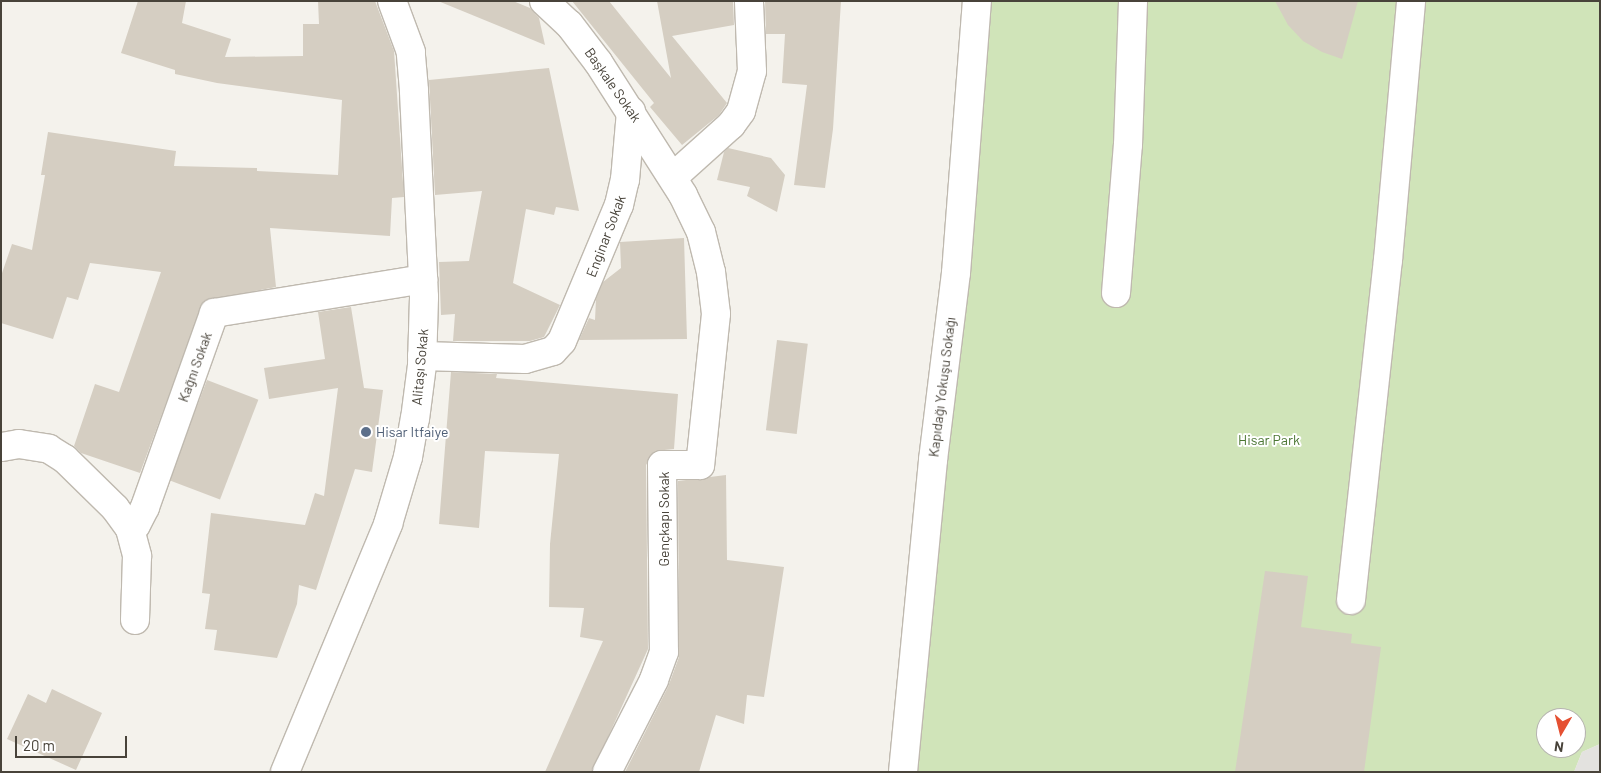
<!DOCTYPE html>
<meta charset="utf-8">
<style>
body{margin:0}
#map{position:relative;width:1601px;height:773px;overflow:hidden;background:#f4f2ec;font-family:Barlow,sans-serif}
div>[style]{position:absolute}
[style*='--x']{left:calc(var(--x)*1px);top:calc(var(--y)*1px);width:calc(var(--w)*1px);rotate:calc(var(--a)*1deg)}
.green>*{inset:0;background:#d0e4b9}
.parking>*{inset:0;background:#e3e2df}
.building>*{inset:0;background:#d5cec2;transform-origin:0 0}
.roads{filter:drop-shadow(1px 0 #bfb9af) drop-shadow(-1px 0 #bfb9af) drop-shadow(0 1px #bfb9af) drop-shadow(0 -1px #bfb9af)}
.pedestrian>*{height:28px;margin:-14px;padding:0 14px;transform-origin:14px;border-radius:14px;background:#fff}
.minor>*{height:28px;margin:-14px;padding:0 14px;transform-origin:14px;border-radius:14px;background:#fff}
.dots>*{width:14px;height:14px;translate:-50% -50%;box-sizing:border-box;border:2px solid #fff;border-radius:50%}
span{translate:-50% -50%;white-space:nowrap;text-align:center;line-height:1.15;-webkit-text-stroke:4px #fff;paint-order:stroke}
.street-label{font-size:14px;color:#48433a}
.service-label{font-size:14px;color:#4e5e75}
.left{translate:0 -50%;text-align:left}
.park-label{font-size:14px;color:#4a7532}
.frame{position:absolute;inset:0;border:2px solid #48433a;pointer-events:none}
.north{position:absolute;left:1536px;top:708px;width:50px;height:50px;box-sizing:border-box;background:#fff;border:1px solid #b6b4b0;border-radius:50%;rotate:188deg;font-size:14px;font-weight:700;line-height:20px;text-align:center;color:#48433a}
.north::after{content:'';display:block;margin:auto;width:18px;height:22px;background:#e55032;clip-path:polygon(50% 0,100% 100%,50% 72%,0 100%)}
.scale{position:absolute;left:15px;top:736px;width:112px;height:22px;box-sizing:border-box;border:2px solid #48433a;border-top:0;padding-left:6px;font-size:15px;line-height:18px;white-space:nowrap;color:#48433a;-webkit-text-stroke:4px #fff;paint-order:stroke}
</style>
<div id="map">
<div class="green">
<div style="clip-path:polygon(evenodd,977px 1px,1600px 1px,1600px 744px,1582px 752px,1574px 772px,903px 772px,977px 1px,1546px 718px,1576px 718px,1576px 748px,1546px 748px,1546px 718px)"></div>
</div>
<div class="parking">
<div style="clip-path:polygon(1600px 744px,1600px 772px,1574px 772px,1582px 752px)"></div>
</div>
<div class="building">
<div style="clip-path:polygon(138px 1px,186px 1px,182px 23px,231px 39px,225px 57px,303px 56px,303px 24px,319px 24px,318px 1px,375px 1px,394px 51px,404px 197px,392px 198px,390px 236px,270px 228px,276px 287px,204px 301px,140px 473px,81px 453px,74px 446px,95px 384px,119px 392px,161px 272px,90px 263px,78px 300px,67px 297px,53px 339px,1px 323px,1px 276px,12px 244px,32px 250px,45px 175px,41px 175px,48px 132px,176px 151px,174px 166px,257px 168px,257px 171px,338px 175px,342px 100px,217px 83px,175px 74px,175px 70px,121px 53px)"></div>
<div style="clip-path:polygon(438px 1px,513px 1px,530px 8px,539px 18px,545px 45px)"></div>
<div style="clip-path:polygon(572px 1px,609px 1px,671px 78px,657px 1px,733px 1px,734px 25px,672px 36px,727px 103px,719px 115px,682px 145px,650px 107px,654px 103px)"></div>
<div style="clip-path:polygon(765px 1px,841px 1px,833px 129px,825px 188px,794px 185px,807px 85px,782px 83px,785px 34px,766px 34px)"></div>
<div style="clip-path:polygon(1275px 1px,1358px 1px,1342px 59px,1322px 52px,1303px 41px,1288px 25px)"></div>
<div style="clip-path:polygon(549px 68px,579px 211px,556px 207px,554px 215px,526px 209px,513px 283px,560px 305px,544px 337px,530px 341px,453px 341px,455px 314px,441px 315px,439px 262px,469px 261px,482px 191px,435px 195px,429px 80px)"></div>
<div style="clip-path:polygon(728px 148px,771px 158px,785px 175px,777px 212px,747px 196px,750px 187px,717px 180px,724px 152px)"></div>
<div style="clip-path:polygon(684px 238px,687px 339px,579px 340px,589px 318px,595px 320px,596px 299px,603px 282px,621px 268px,620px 242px)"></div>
<div style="clip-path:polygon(351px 307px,364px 388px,383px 390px,372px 472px,355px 469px,316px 590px,299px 585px,297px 604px,277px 658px,214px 650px,217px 630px,205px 629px,210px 594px,202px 593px,211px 513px,305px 525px,315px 493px,324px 496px,338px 388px,269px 399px,264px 368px,325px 359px,318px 312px)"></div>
<div style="left:777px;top:340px;width:31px;height:91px;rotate:7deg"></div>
<div style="clip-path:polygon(451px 372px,497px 374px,496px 378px,678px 394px,674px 449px,655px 451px,646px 465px,648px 649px,592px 772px,545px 772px,603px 641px,580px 637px,584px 608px,549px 607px,550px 544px,559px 454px,485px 451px,479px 528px,439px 524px)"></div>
<div style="left:207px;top:380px;width:55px;height:107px;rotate:21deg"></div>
<div style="clip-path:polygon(726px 475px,727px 560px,784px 567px,764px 697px,747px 695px,744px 724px,716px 715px,699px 772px,625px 772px,668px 687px,679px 657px,678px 481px)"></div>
<div style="clip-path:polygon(1265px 571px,1308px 576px,1301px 627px,1352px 634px,1351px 643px,1381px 647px,1364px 772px,1235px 772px)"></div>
<div style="clip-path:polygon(52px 689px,102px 713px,76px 770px,7px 739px,28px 694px,46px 703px)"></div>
</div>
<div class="roads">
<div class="pedestrian">
<div style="--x:1116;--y:293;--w:148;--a:-85.4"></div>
<div style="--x:1128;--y:145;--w:144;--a:-88"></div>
<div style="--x:1351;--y:600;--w:342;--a:-83.8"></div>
<div style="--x:1388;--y:260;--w:260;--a:-84.9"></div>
</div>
<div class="minor">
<div style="--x:544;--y:1;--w:34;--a:43"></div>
<div style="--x:569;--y:24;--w:48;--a:52.7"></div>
<div style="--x:598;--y:62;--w:158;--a:57.4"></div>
<div style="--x:683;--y:195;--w:41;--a:64.1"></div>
<div style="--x:701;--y:232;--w:41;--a:76"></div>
<div style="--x:711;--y:272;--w:42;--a:83.2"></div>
<div style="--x:716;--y:314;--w:152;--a:96"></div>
<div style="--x:700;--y:465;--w:38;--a:180"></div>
<div style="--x:662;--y:465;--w:187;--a:89.4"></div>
<div style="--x:664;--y:652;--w:30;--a:110"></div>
<div style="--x:654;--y:680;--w:103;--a:117.1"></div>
<div style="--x:673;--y:177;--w:78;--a:-41.9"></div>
<div style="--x:731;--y:125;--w:17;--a:-54"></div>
<div style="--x:741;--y:111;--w:41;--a:-74.6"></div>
<div style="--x:752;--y:71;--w:70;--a:-92.5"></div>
<div style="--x:422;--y:356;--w:103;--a:1.7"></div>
<div style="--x:525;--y:359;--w:29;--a:-16"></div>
<div style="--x:553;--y:351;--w:13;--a:-48"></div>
<div style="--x:562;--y:341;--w:147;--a:-67.3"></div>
<div style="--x:619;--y:205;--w:26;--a:-77"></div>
<div style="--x:625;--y:180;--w:69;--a:-85"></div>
<div style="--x:2;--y:447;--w:17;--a:-10"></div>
<div style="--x:19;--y:444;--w:30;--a:9"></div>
<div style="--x:49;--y:449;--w:19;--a:32"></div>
<div style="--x:65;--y:459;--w:70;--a:44.4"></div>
<div style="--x:115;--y:508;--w:26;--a:54"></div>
<div style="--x:130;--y:529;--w:28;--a:75"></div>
<div style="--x:137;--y:556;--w:64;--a:91.8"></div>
<div style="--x:130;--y:529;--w:7;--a:-34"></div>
<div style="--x:136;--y:525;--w:20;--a:-63"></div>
<div style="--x:145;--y:507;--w:206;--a:-70.4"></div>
<div style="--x:214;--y:313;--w:212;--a:-9.2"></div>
<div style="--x:285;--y:772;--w:269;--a:-67.4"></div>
<div style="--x:388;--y:524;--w:70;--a:-73.4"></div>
<div style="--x:408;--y:457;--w:39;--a:-80"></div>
<div style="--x:415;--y:419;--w:54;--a:-82.6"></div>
<div style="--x:422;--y:365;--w:68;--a:-88.3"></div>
<div style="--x:424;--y:297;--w:207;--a:-92.8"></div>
<div style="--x:414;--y:90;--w:38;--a:-95"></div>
<div style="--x:411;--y:52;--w:54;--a:-110.4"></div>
<div style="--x:903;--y:772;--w:313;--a:-84.5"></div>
<div style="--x:933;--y:460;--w:188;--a:-83"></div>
<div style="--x:956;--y:273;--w:273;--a:-85.6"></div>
</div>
</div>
<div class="dots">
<div style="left:366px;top:432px;background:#5c6f8a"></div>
</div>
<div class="street-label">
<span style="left:613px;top:85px;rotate:55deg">Başkale Sokak</span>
<span style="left:606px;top:236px;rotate:-69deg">Enginar Sokak</span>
<span style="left:195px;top:367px;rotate:-70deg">Kağnı Sokak</span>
<span style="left:420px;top:367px;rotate:-85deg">Alitaşı Sokak</span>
<span style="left:942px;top:387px;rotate:-83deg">Kapıdağı Yokuşu Sokağı</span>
<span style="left:664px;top:519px;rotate:-90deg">Gençkapı Sokak</span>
</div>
<div class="service-label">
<span class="left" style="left:376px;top:432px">Hisar Itfaiye</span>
</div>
<div class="park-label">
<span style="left:1269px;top:440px">Hisar Park</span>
</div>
<div class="frame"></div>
<div class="north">N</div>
<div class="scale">20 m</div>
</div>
